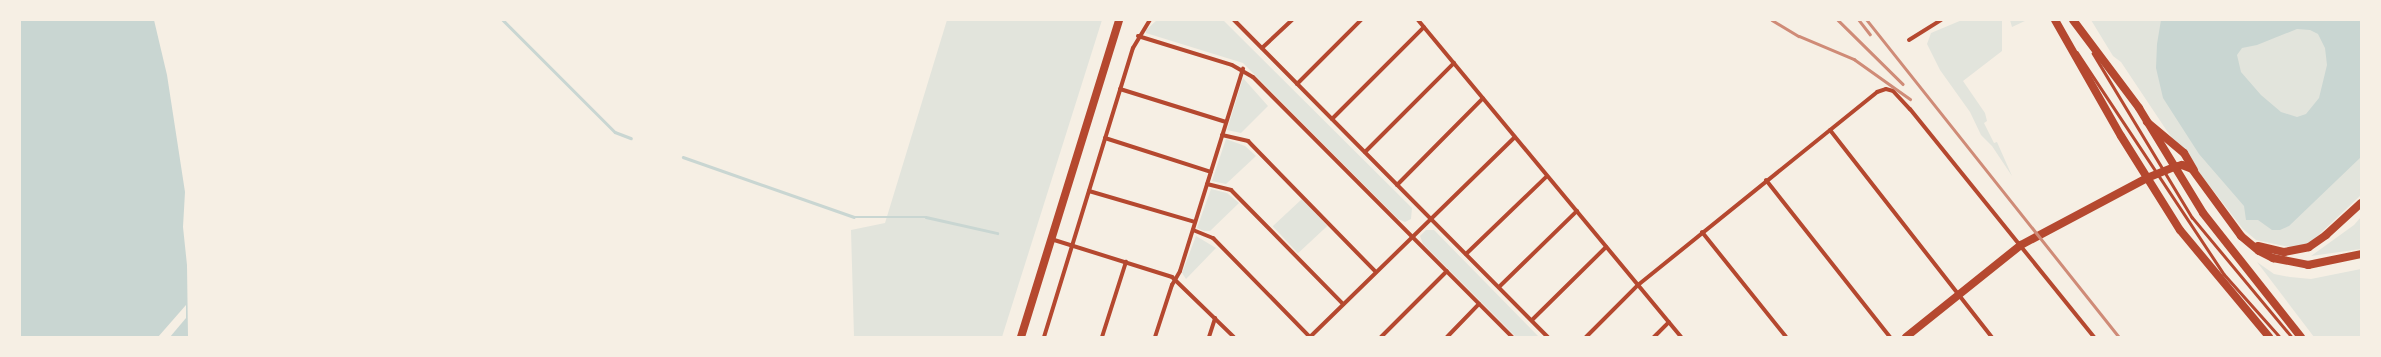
<!DOCTYPE html>
<style>
body{margin:0}
#map{position:relative;width:2381px;height:357px;overflow:hidden;background:#f6efe4;font-family:"Golos Text",sans-serif}
div>[style]{position:absolute}
[style*='--x']{left:calc(var(--x)*1px);top:calc(var(--y)*1px);width:calc(var(--w)*1px);rotate:calc(var(--a)*1deg)}
.green>*{inset:0;background:#e2e4dc;transform-origin:0 0}
.water>*{inset:0;background:#c9d6d2}
.pier>*{inset:0;background:#f6efe4}
.stream>*{height:2.5px;margin:-1.25px;padding:0 1.25px;transform-origin:1.25px;border-radius:1.25px;background:#c9d6d2}
.service>*{height:2.5px;margin:-1.25px;padding:0 1.25px;transform-origin:1.25px;border-radius:1.25px;background:#b5482f}
.minor>*{height:4px;margin:-2px;padding:0 2px;transform-origin:2px;border-radius:2px;background:#b5482f}
.primary>*{height:8px;margin:-4px;padding:0 4px;transform-origin:4px;border-radius:4px;background:#b5482f}
.trunk>*{height:8px;margin:-4px;padding:0 4px;transform-origin:4px;border-radius:4px;background:#b5482f}
.rail>*{height:2.5px;margin:-1.25px;padding:0 1.25px;transform-origin:1.25px;border-radius:1.25px;background:#cf8b77}
span{translate:-50% -50%;white-space:nowrap;text-align:center;line-height:1.15;-webkit-text-stroke:3.5px #f6efe4;paint-order:stroke}
.frame{position:absolute;inset:0;border:21px solid #f6efe4;pointer-events:none}
</style>
<div id="map">
<div class="green">
<div style="clip-path:polygon(947px 20px,1102px 20px,1002px 337px,854px 337px,851px 230px,885px 223px)"></div>
<div style="clip-path:polygon(1157px 20px,1223px 20px,1412px 208px,1411px 219px,1405px 222px,1398px 219px,1243px 63px,1146px 33px,1146px 30px)"></div>
<div style="clip-path:polygon(1962px 20px,2002px 20px,2002px 51px,1963px 81px,1985px 113px,1987px 121px,1984px 123px,1994px 143px,1997px 142px,2012px 176px,1992px 146px,1981px 135px,1970px 112px,1940px 70px,1927px 44px,1931px 33px)"></div>
<div style="clip-path:polygon(2010px 20px,2027px 20px,2012px 27px)"></div>
<div style="clip-path:polygon(2091px 20px,2361px 20px,2361px 195px,2311px 242px,2294px 248px,2256px 240px,2243px 229px,2167px 131px,2121px 62px,2113px 56px)"></div>
<div style="clip-path:polygon(1243px 78px,1268px 106px,1241px 133px,1227px 130px)"></div>
<div style="clip-path:polygon(1226px 139px,1245px 146px,1256px 156px,1226px 184px,1212px 181px)"></div>
<div style="clip-path:polygon(1211px 189px,1227px 193px,1239px 203px,1210px 231px,1204px 231px,1197px 228px)"></div>
<div style="left:1302px;top:199px;width:37px;height:40px;rotate:47deg"></div>
<div style="clip-path:polygon(2361px 217px,2361px 249px,2311px 256px,2354px 225px)"></div>
<div style="clip-path:polygon(1426px 230px,1434px 230px,1539px 337px,1516px 337px,1423px 244px,1420px 236px)"></div>
<div style="clip-path:polygon(1196px 236px,1216px 248px,1186px 279px,1182px 273px)"></div>
<div style="clip-path:polygon(2257px 262px,2274px 274px,2290px 277px,2311px 279px,2361px 269px,2361px 337px,2314px 337px)"></div>
</div>
<div class="water">
<div style="clip-path:polygon(20px 20px,154px 20px,167px 75px,185px 192px,183px 227px,187px 265px,188px 337px,20px 337px)"></div>
<div style="clip-path:polygon(evenodd,2161px 20px,2361px 20px,2361px 157px,2289px 226px,2280px 230px,2272px 230px,2258px 220px,2246px 220px,2244px 206px,2199px 154px,2163px 98px,2156px 68px,2157px 44px,2161px 20px,2297px 29px,2310px 30px,2318px 34px,2325px 48px,2327px 65px,2319px 98px,2306px 114px,2297px 117px,2281px 112px,2261px 95px,2241px 72px,2237px 55px,2242px 48px,2257px 45px,2297px 29px)"></div>
</div>
<div class="pier">
<div style="clip-path:polygon(186px 305px,186px 318px,170px 337px,158px 337px)"></div>
</div>
<div class="stream">
<div style="--x:503;--y:20;--w:158;--a:45"></div>
<div style="--x:615;--y:132;--w:17;--a:21"></div>
<div style="--x:683;--y:157;--w:181;--a:19.3"></div>
<div style="--x:854;--y:217;--w:72;--a:0"></div>
<div style="--x:926;--y:217;--w:73;--a:12.7"></div>
</div>
<div class="service">
<div style="--x:2077;--y:52;--w:266;--a:56.5"></div>
<div style="--x:2224;--y:274;--w:84;--a:48.4"></div>
<div style="--x:2093;--y:53;--w:192;--a:58.9"></div>
<div style="--x:2192;--y:217;--w:156;--a:50.2"></div>
</div>
<div class="minor">
<div style="--x:1234;--y:20;--w:446;--a:45.3"></div>
<div style="--x:1418;--y:20;--w:412;--a:50.3"></div>
<div style="--x:1138;--y:36;--w:98;--a:17.1"></div>
<div style="--x:1232;--y:65;--w:24;--a:30"></div>
<div style="--x:1253;--y:77;--w:367;--a:45.1"></div>
<div style="--x:1909;--y:40;--w:38;--a:-32"></div>
<div style="--x:1262;--y:48;--w:41;--a:-43"></div>
<div style="--x:1297;--y:84;--w:91;--a:-45"></div>
<div style="--x:1120;--y:89;--w:111;--a:17.3"></div>
<div style="--x:1332;--y:119;--w:130;--a:-45"></div>
<div style="--x:1830;--y:130;--w:263;--a:52"></div>
<div style="--x:1222;--y:135;--w:27;--a:13"></div>
<div style="--x:1248;--y:141;--w:183;--a:45.7"></div>
<div style="--x:1105;--y:138;--w:111;--a:17.8"></div>
<div style="--x:1365;--y:152;--w:126;--a:-45"></div>
<div style="--x:1766;--y:180;--w:200;--a:51.7"></div>
<div style="--x:1207;--y:184;--w:25;--a:14"></div>
<div style="--x:1231;--y:190;--w:160;--a:45.5"></div>
<div style="--x:1397;--y:185;--w:122;--a:-45.3"></div>
<div style="--x:1089;--y:191;--w:110;--a:16.3"></div>
<div style="--x:1193;--y:230;--w:22;--a:22"></div>
<div style="--x:1213;--y:238;--w:139;--a:45.6"></div>
<div style="--x:1702;--y:232;--w:134;--a:51.3"></div>
<div style="--x:1051;--y:239;--w:127;--a:17.4"></div>
<div style="--x:1172;--y:277;--w:86;--a:44.1"></div>
<div style="--x:1466;--y:254;--w:112;--a:-43.9"></div>
<div style="--x:1499;--y:287;--w:109;--a:-44.3"></div>
<div style="--x:1532;--y:320;--w:104;--a:-44.6"></div>
<div style="--x:1044;--y:337;--w:302;--a:-72.9"></div>
<div style="--x:1133;--y:48;--w:33;--a:-59"></div>
<div style="--x:1102;--y:337;--w:79;--a:-72.3"></div>
<div style="--x:1155;--y:337;--w:55;--a:-71.9"></div>
<div style="--x:1172;--y:285;--w:16;--a:-60"></div>
<div style="--x:1180;--y:271;--w:212;--a:-72.7"></div>
<div style="--x:1209;--y:337;--w:20;--a:-72"></div>
<div style="--x:1310;--y:337;--w:286;--a:-44.3"></div>
<div style="--x:1381;--y:337;--w:93;--a:-45"></div>
<div style="--x:1447;--y:337;--w:46;--a:-45.9"></div>
<div style="--x:1586;--y:337;--w:74;--a:-45"></div>
<div style="--x:1638;--y:285;--w:307;--a:-38.9"></div>
<div style="--x:1877;--y:92;--w:9;--a:-18"></div>
<div style="--x:1886;--y:89;--w:7;--a:16"></div>
<div style="--x:1893;--y:91;--w:25;--a:47"></div>
<div style="--x:1910;--y:109;--w:293;--a:51.1"></div>
<div style="--x:1654;--y:337;--w:21;--a:-45"></div>
</div>
<div class="primary">
<div style="--x:2055;--y:20;--w:133;--a:60.4"></div>
<div style="--x:2121;--y:136;--w:111;--a:57.9"></div>
<div style="--x:2180;--y:230;--w:139;--a:50.2"></div>
<div style="--x:2073;--y:20;--w:110;--a:53.1"></div>
<div style="--x:2139;--y:108;--w:123;--a:58.6"></div>
<div style="--x:2203;--y:213;--w:158;--a:51.7"></div>
<div style="--x:1021;--y:337;--w:332;--a:-72.8"></div>
<div style="--x:1906;--y:337;--w:147;--a:-38.7"></div>
<div style="--x:2021;--y:245;--w:143;--a:-28"></div>
<div style="--x:2147;--y:178;--w:29;--a:-22"></div>
</div>
<div class="trunk">
<div style="--x:2147;--y:122;--w:48;--a:40"></div>
<div style="--x:2184;--y:153;--w:20;--a:60"></div>
<div style="--x:2174;--y:167;--w:8;--a:-14"></div>
<div style="--x:2182;--y:165;--w:11;--a:22"></div>
<div style="--x:2192;--y:169;--w:83;--a:53.8"></div>
<div style="--x:2241;--y:236;--w:23;--a:40"></div>
<div style="--x:2259;--y:251;--w:16;--a:27"></div>
<div style="--x:2273;--y:258;--w:36;--a:11"></div>
<div style="--x:2308;--y:265;--w:54;--a:-11.7"></div>
<div style="--x:2258;--y:246;--w:27;--a:13"></div>
<div style="--x:2284;--y:252;--w:25;--a:-11"></div>
<div style="--x:2309;--y:247;--w:21;--a:-35"></div>
<div style="--x:2326;--y:235;--w:47;--a:-42.4"></div>
</div>
<div class="rail">
<div style="--x:1772;--y:20;--w:31;--a:31"></div>
<div style="--x:1799;--y:36;--w:60;--a:22.7"></div>
<div style="--x:1854;--y:59;--w:69;--a:35.5"></div>
<div style="--x:1838;--y:20;--w:91;--a:44.6"></div>
<div style="--x:1859;--y:20;--w:18;--a:52"></div>
<div style="--x:1867;--y:20;--w:405;--a:51.5"></div>
</div>
<div class="frame"></div>
</div>
